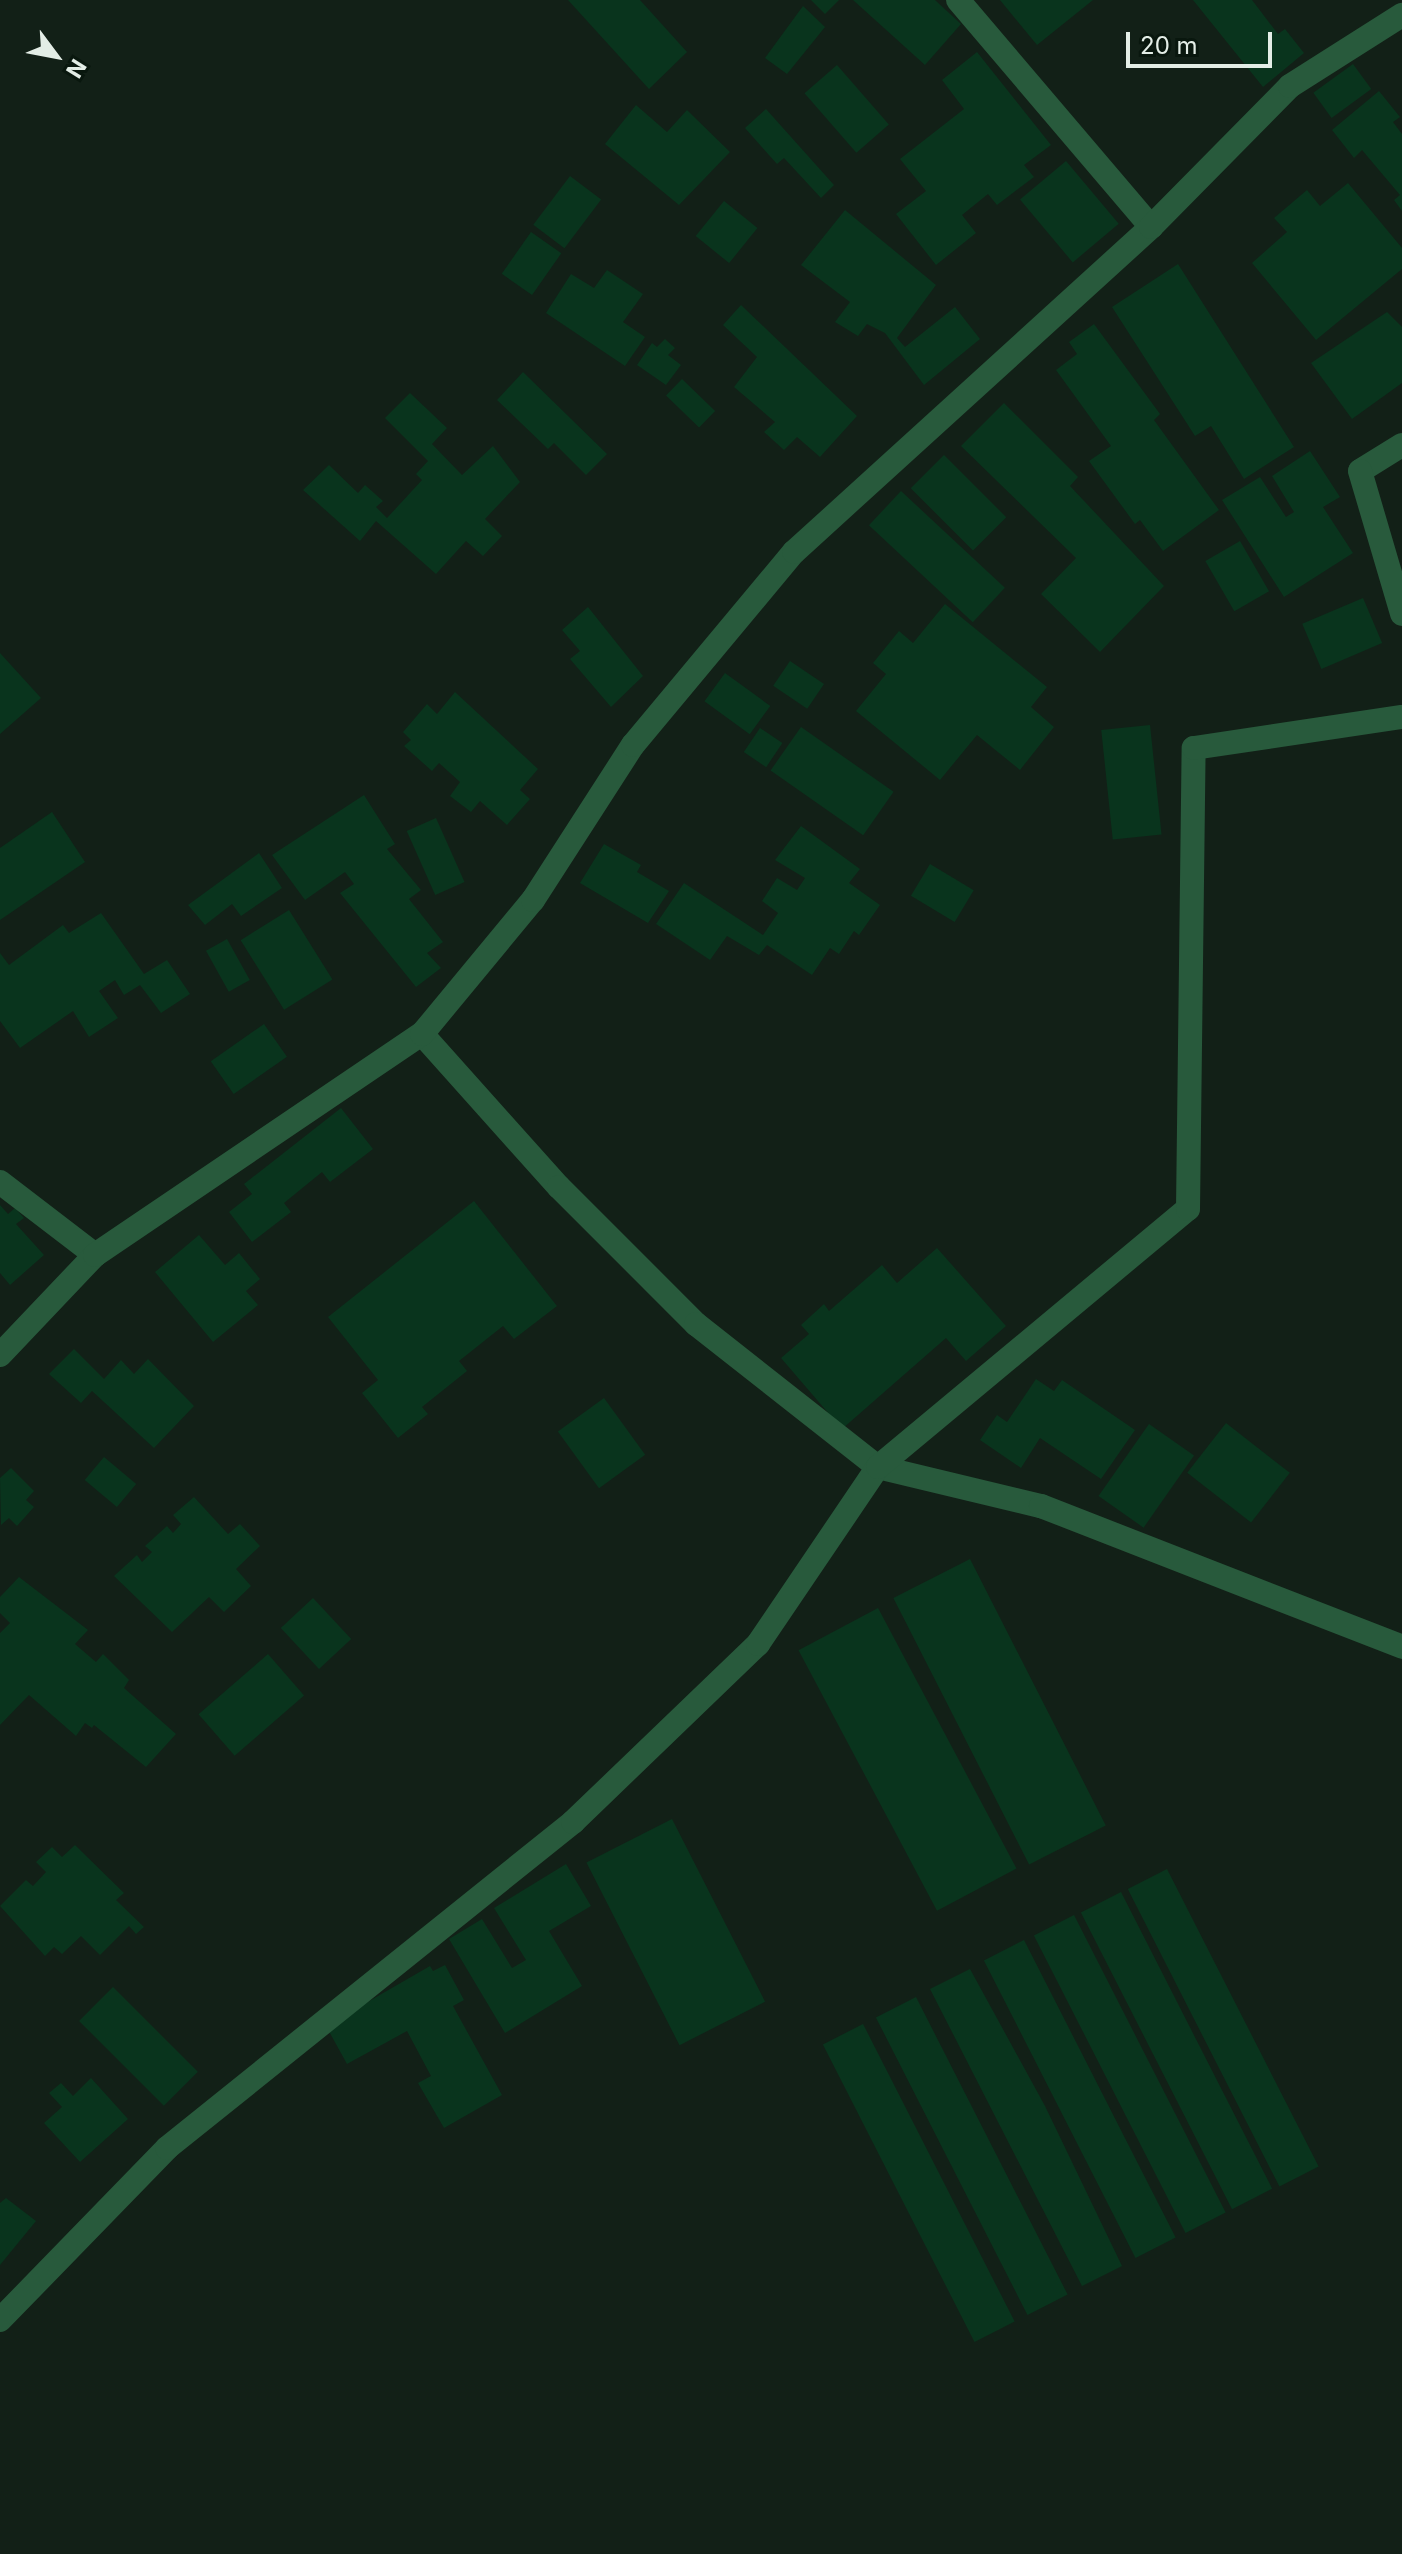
<!DOCTYPE html>
<style>
body{margin:0}
#map{position:relative;width:1402px;height:2554px;overflow:hidden;background:#122017;font-family:Inter,sans-serif}
div>[style]{position:absolute}
[style*='--x']{left:calc(var(--x)*1px);top:calc(var(--y)*1px);width:calc(var(--w)*1px);rotate:calc(var(--a)*1deg)}
.building>*{inset:0;background:#09341d;transform-origin:0 0}
.minor>*{height:24px;margin:-12px;padding:0 12px;transform-origin:12px;border-radius:12px;background:#285a3c}
span{translate:-50% -50%;white-space:nowrap;text-align:center;line-height:1.15;-webkit-text-stroke:6px #09170e;paint-order:stroke}
.north{position:absolute;left:16px;top:16px;width:80px;height:80px;-webkit-text-stroke:6px #09170e;paint-order:stroke;rotate:122deg;font-size:22px;font-weight:700;line-height:32px;text-align:center;color:#e3ede6}
.north::after{content:'';display:block;margin:auto;width:28px;height:36px;background:#e3ede6;clip-path:polygon(50% 0,100% 100%,50% 72%,0 100%)}
.scale{position:absolute;left:1126px;top:32px;width:146px;height:36px;box-sizing:border-box;border:4px solid #e3ede6;border-top:0;padding-left:10px;font-size:24px;line-height:28px;white-space:nowrap;color:#e3ede6;-webkit-text-stroke:6px #09170e;paint-order:stroke}
</style>
<div id="map">
<div class="building">
<div style="clip-path:polygon(568px 0,640px 0,687px 52px,649px 89px)"></div>
<div style="clip-path:polygon(811px 0,839px 0,825px 14px)"></div>
<div style="clip-path:polygon(853px 0,935px 0,961px 24px,925px 65px)"></div>
<div style="clip-path:polygon(1000px 0,1093px 0,1037px 45px)"></div>
<div style="clip-path:polygon(1193px 0,1252px 0,1278px 34px,1285px 29px,1304px 53px,1263px 87px)"></div>
<div style="clip-path:polygon(803px 6px,825px 27px,787px 74px,765px 58px)"></div>
<div style="clip-path:polygon(977px 52px,1051px 145px,1024px 165px,1034px 177px,997px 205px,988px 194px,962px 215px,976px 233px,936px 265px,896px 214px,926px 191px,900px 159px,964px 109px,942px 80px)"></div>
<div style="left:1353px;top:64px;width:31px;height:49px;rotate:54deg"></div>
<div style="left:837px;top:65px;width:79px;height:43px;rotate:49deg"></div>
<div style="clip-path:polygon(1379px 91px,1400px 117px,1393px 122px,1402px 134px,1402px 211px,1394px 200px,1400px 195px,1362px 150px,1354px 158px,1332px 130px)"></div>
<div style="clip-path:polygon(636px 105px,667px 132px,687px 110px,730px 152px,679px 205px,605px 144px)"></div>
<div style="clip-path:polygon(766px 109px,834px 185px,821px 198px,784px 158px,777px 164px,745px 128px)"></div>
<div style="left:1066px;top:161px;width:82px;height:60px;rotate:50deg"></div>
<div style="left:570px;top:176px;width:39px;height:61px;rotate:37deg"></div>
<div style="clip-path:polygon(1348px 183px,1402px 248px,1402px 269px,1316px 340px,1252px 263px,1287px 232px,1274px 218px,1307px 190px,1320px 206px)"></div>
<div style="left:724px;top:201px;width:43px;height:45px;rotate:39deg"></div>
<div style="clip-path:polygon(845px 210px,936px 285px,897px 338px,905px 347px,955px 307px,980px 339px,924px 385px,885px 333px,867px 324px,858px 336px,835px 322px,850px 302px,801px 265px)"></div>
<div style="left:531px;top:232px;width:37px;height:51px;rotate:35deg"></div>
<div style="clip-path:polygon(1178px 264px,1294px 447px,1244px 479px,1211px 426px,1195px 436px,1112px 307px)"></div>
<div style="clip-path:polygon(607px 270px,643px 294px,623px 322px,645px 337px,625px 366px,546px 313px,571px 274px,594px 288px)"></div>
<div style="clip-path:polygon(741px 305px,857px 416px,820px 457px,797px 437px,784px 450px,764px 432px,775px 422px,734px 387px,757px 357px,723px 325px)"></div>
<div style="clip-path:polygon(1387px 312px,1402px 327px,1402px 383px,1352px 419px,1311px 363px)"></div>
<div style="clip-path:polygon(1094px 324px,1160px 414px,1154px 420px,1219px 510px,1163px 551px,1140px 520px,1135px 524px,1089px 461px,1111px 446px,1056px 370px,1077px 354px,1069px 342px)"></div>
<div style="clip-path:polygon(665px 339px,675px 348px,668px 355px,681px 365px,666px 385px,637px 365px,652px 343px,657px 347px)"></div>
<div style="clip-path:polygon(523px 372px,607px 454px,586px 475px,554px 443px,548px 449px,497px 400px)"></div>
<div style="left:682px;top:379px;width:46px;height:23px;rotate:44deg"></div>
<div style="clip-path:polygon(410px 393px,447px 428px,432px 444px,462px 475px,493px 446px,520px 482px,485px 519px,502px 536px,483px 556px,466px 541px,436px 574px,376px 521px,360px 541px,303px 490px,329px 465px,358px 493px,365px 485px,383px 501px,376px 507px,387px 518px,422px 480px,416px 474px,428px 461px,385px 418px)"></div>
<div style="clip-path:polygon(1004px 403px,1078px 477px,1070px 486px,1164px 586px,1100px 652px,1041px 594px,1076px 558px,961px 446px)"></div>
<div style="clip-path:polygon(1310px 451px,1340px 497px,1323px 507px,1353px 553px,1284px 597px,1222px 500px,1260px 477px,1286px 517px,1294px 512px,1272px 476px)"></div>
<div style="left:944px;top:455px;width:88px;height:47px;rotate:45deg"></div>
<div style="left:901px;top:491px;width:142px;height:47px;rotate:43deg"></div>
<div style="left:1240px;top:541px;width:58px;height:40px;rotate:60deg"></div>
<div style="left:1363px;top:598px;width:49px;height:66px;rotate:67deg"></div>
<div style="clip-path:polygon(945px 604px,1047px 687px,1031px 707px,1054px 727px,1020px 770px,977px 735px,940px 780px,856px 711px,886px 674px,873px 663px,899px 631px,913px 643px)"></div>
<div style="clip-path:polygon(588px 607px,643px 676px,611px 707px,570px 659px,580px 651px,562px 630px)"></div>
<div style="clip-path:polygon(0 653px,41px 698px,0 734px)"></div>
<div style="left:790px;top:661px;width:41px;height:30px;rotate:34deg"></div>
<div style="left:725px;top:673px;width:56px;height:35px;rotate:36deg"></div>
<div style="clip-path:polygon(455px 692px,538px 769px,520px 790px,530px 799px,507px 825px,480px 801px,471px 812px,450px 796px,460px 782px,439px 763px,432px 771px,404px 746px,411px 740px,403px 732px,427px 704px,437px 714px)"></div>
<div style="left:1150px;top:725px;width:110px;height:49px;rotate:84deg"></div>
<div style="left:801px;top:727px;width:113px;height:53px;rotate:35deg"></div>
<div style="left:760px;top:728px;width:27px;height:29px;rotate:34deg"></div>
<div style="clip-path:polygon(364px 795px,395px 844px,387px 849px,421px 890px,409px 899px,443px 942px,427px 953px,441px 968px,416px 987px,340px 893px,354px 884px,345px 872px,305px 900px,272px 855px)"></div>
<div style="clip-path:polygon(52px 812px,85px 862px,0 920px,0 848px)"></div>
<div style="left:436px;top:818px;width:70px;height:32px;rotate:66deg"></div>
<div style="clip-path:polygon(801px 826px,860px 869px,849px 883px,880px 905px,859px 935px,854px 931px,839px 954px,830px 948px,812px 975px,767px 945px,759px 955px,727px 936px,710px 960px,656px 924px,684px 883px,763px 935px,778px 913px,762px 901px,777px 878px,797px 890px,805px 878px,775px 860px)"></div>
<div style="clip-path:polygon(604px 844px,641px 865px,637px 872px,669px 891px,648px 923px,580px 883px)"></div>
<div style="clip-path:polygon(259px 853px,282px 888px,241px 916px,232px 904px,205px 925px,188px 905px)"></div>
<div style="left:930px;top:864px;width:51px;height:37px;rotate:31deg"></div>
<div style="left:289px;top:910px;width:82px;height:57px;rotate:58deg"></div>
<div style="clip-path:polygon(101px 913px,144px 974px,167px 960px,190px 994px,161px 1013px,140px 985px,124px 995px,115px 980px,99px 991px,118px 1018px,89px 1037px,73px 1011px,20px 1048px,0 1021px,0 953px,9px 965px,63px 925px,69px 933px)"></div>
<div style="left:227px;top:939px;width:47px;height:24px;rotate:61deg"></div>
<div style="left:264px;top:1024px;width:40px;height:65px;rotate:55deg"></div>
<div style="clip-path:polygon(341px 1108px,373px 1149px,330px 1182px,322px 1172px,284px 1203px,291px 1212px,252px 1242px,229px 1212px,252px 1194px,244px 1184px)"></div>
<div style="clip-path:polygon(474px 1201px,557px 1306px,514px 1339px,503px 1326px,459px 1361px,467px 1371px,422px 1407px,428px 1414px,398px 1438px,362px 1393px,378px 1380px,328px 1317px)"></div>
<div style="clip-path:polygon(0 1205px,8px 1214px,15px 1208px,24px 1218px,16px 1224px,44px 1255px,10px 1285px,0 1273px)"></div>
<div style="clip-path:polygon(199px 1235px,225px 1265px,239px 1253px,260px 1279px,246px 1291px,258px 1305px,213px 1342px,155px 1272px)"></div>
<div style="clip-path:polygon(937px 1248px,1006px 1326px,966px 1361px,946px 1338px,842px 1429px,781px 1358px,809px 1334px,801px 1325px,824px 1304px,829px 1311px,882px 1265px,897px 1283px)"></div>
<div style="clip-path:polygon(74px 1349px,104px 1379px,121px 1360px,134px 1374px,148px 1359px,194px 1406px,154px 1448px,92px 1391px,81px 1403px,49px 1374px)"></div>
<div style="clip-path:polygon(1036px 1379px,1054px 1391px,1062px 1380px,1135px 1430px,1101px 1479px,1040px 1438px,1021px 1468px,980px 1440px,997px 1415px,1007px 1422px)"></div>
<div style="left:604px;top:1398px;width:70px;height:57px;rotate:54deg"></div>
<div style="left:1226px;top:1423px;width:81px;height:63px;rotate:38deg"></div>
<div style="left:1149px;top:1424px;width:55px;height:88px;rotate:35deg"></div>
<div style="left:104px;top:1457px;width:42px;height:30px;rotate:40deg"></div>
<div style="clip-path:polygon(11px 1468px,34px 1491px,26px 1500px,34px 1507px,17px 1526px,9px 1518px,1px 1525px,0 1478px)"></div>
<div style="clip-path:polygon(194px 1497px,228px 1534px,240px 1524px,260px 1546px,236px 1569px,251px 1586px,224px 1612px,209px 1597px,172px 1632px,114px 1576px,137px 1555px,142px 1562px,152px 1552px,145px 1546px,167px 1526px,173px 1533px,181px 1524px,173px 1515px)"></div>
<div style="left:970px;top:1559px;width:299px;height:86px;rotate:63deg"></div>
<div style="clip-path:polygon(19px 1577px,88px 1630px,75px 1644px,96px 1662px,103px 1654px,129px 1680px,124px 1688px,176px 1734px,146px 1767px,94px 1725px,92px 1728px,85px 1723px,76px 1736px,29px 1695px,0 1725px,0 1633px,10px 1623px,0 1613px,0 1597px)"></div>
<div style="left:313px;top:1598px;width:56px;height:44px;rotate:47deg"></div>
<div style="left:878px;top:1608px;width:295px;height:90px;rotate:62deg"></div>
<div style="left:268px;top:1654px;width:55px;height:92px;rotate:49deg"></div>
<div style="left:672px;top:1819px;width:205px;height:96px;rotate:63deg"></div>
<div style="clip-path:polygon(75px 1845px,124px 1893px,116px 1900px,144px 1927px,136px 1934px,129px 1926px,100px 1955px,81px 1936px,62px 1954px,54px 1947px,45px 1956px,0 1906px,26px 1880px,33px 1886px,46px 1872px,36px 1862px,52px 1847px,62px 1857px)"></div>
<div style="clip-path:polygon(566px 1864px,591px 1906px,549px 1931px,582px 1986px,505px 2033px,449px 1939px,482px 1919px,512px 1968px,526px 1960px,494px 1908px)"></div>
<div style="left:1167px;top:1869px;width:334px;height:44px;rotate:63deg"></div>
<div style="left:1121px;top:1892px;width:333px;height:45px;rotate:63deg"></div>
<div style="left:1074px;top:1915px;width:334px;height:45px;rotate:63deg"></div>
<div style="left:1024px;top:1940px;width:334px;height:45px;rotate:63deg"></div>
<div style="clip-path:polygon(445px 1965px,464px 2000px,453px 2006px,502px 2095px,444px 2128px,418px 2083px,431px 2076px,407px 2031px,347px 2064px,326px 2026px,430px 1966px,433px 1971px)"></div>
<div style="clip-path:polygon(970px 1969px,1045px 2106px,1122px 2266px,1082px 2286px,930px 1989px)"></div>
<div style="left:113px;top:1987px;width:120px;height:48px;rotate:45deg"></div>
<div style="left:916px;top:1997px;width:334px;height:45px;rotate:63deg"></div>
<div style="left:863px;top:2024px;width:334px;height:45px;rotate:63deg"></div>
<div style="clip-path:polygon(91px 2078px,128px 2119px,80px 2162px,44px 2123px,62px 2107px,49px 2093px,61px 2083px,73px 2096px)"></div>
<div style="clip-path:polygon(6px 2198px,36px 2221px,0 2265px,0 2203px)"></div>
</div>
<div class="minor">
<div style="--x:958;--y:0;--w:298;--a:49.6"></div>
<div style="--x:1402;--y:445;--w:49;--a:148.2"></div>
<div style="--x:1360;--y:471;--w:149;--a:73.6"></div>
<div style="--x:422;--y:1034;--w:205;--a:48.2"></div>
<div style="--x:559;--y:1187;--w:194;--a:45"></div>
<div style="--x:696;--y:1324;--w:231;--a:38.2"></div>
<div style="--x:878;--y:1467;--w:168;--a:13.5"></div>
<div style="--x:1041;--y:1506;--w:388;--a:21.3"></div>
<div style="--x:0;--y:1182;--w:120;--a:37.5"></div>
<div style="--x:0;--y:1355;--w:138;--a:-46.5"></div>
<div style="--x:95;--y:1255;--w:395;--a:-34.1"></div>
<div style="--x:422;--y:1034;--w:174;--a:-50.4"></div>
<div style="--x:533;--y:900;--w:184;--a:-57.2"></div>
<div style="--x:633;--y:745;--w:251;--a:-50.2"></div>
<div style="--x:794;--y:552;--w:483;--a:-42.3"></div>
<div style="--x:1151;--y:227;--w:198;--a:-45.4"></div>
<div style="--x:1290;--y:86;--w:133;--a:-32.4"></div>
<div style="--x:0;--y:2320;--w:240;--a:-45.8"></div>
<div style="--x:167;--y:2148;--w:521;--a:-38.76"></div>
<div style="--x:573;--y:1822;--w:257;--a:-43.9"></div>
<div style="--x:758;--y:1644;--w:214;--a:-55.9"></div>
<div style="--x:878;--y:1467;--w:403;--a:-39.8"></div>
<div style="--x:1188;--y:1209;--w:461;--a:-89.3"></div>
<div style="--x:1194;--y:748;--w:210;--a:-8.5"></div>
</div>
<div class="north">N</div>
<div class="scale">20 m</div>
</div>
